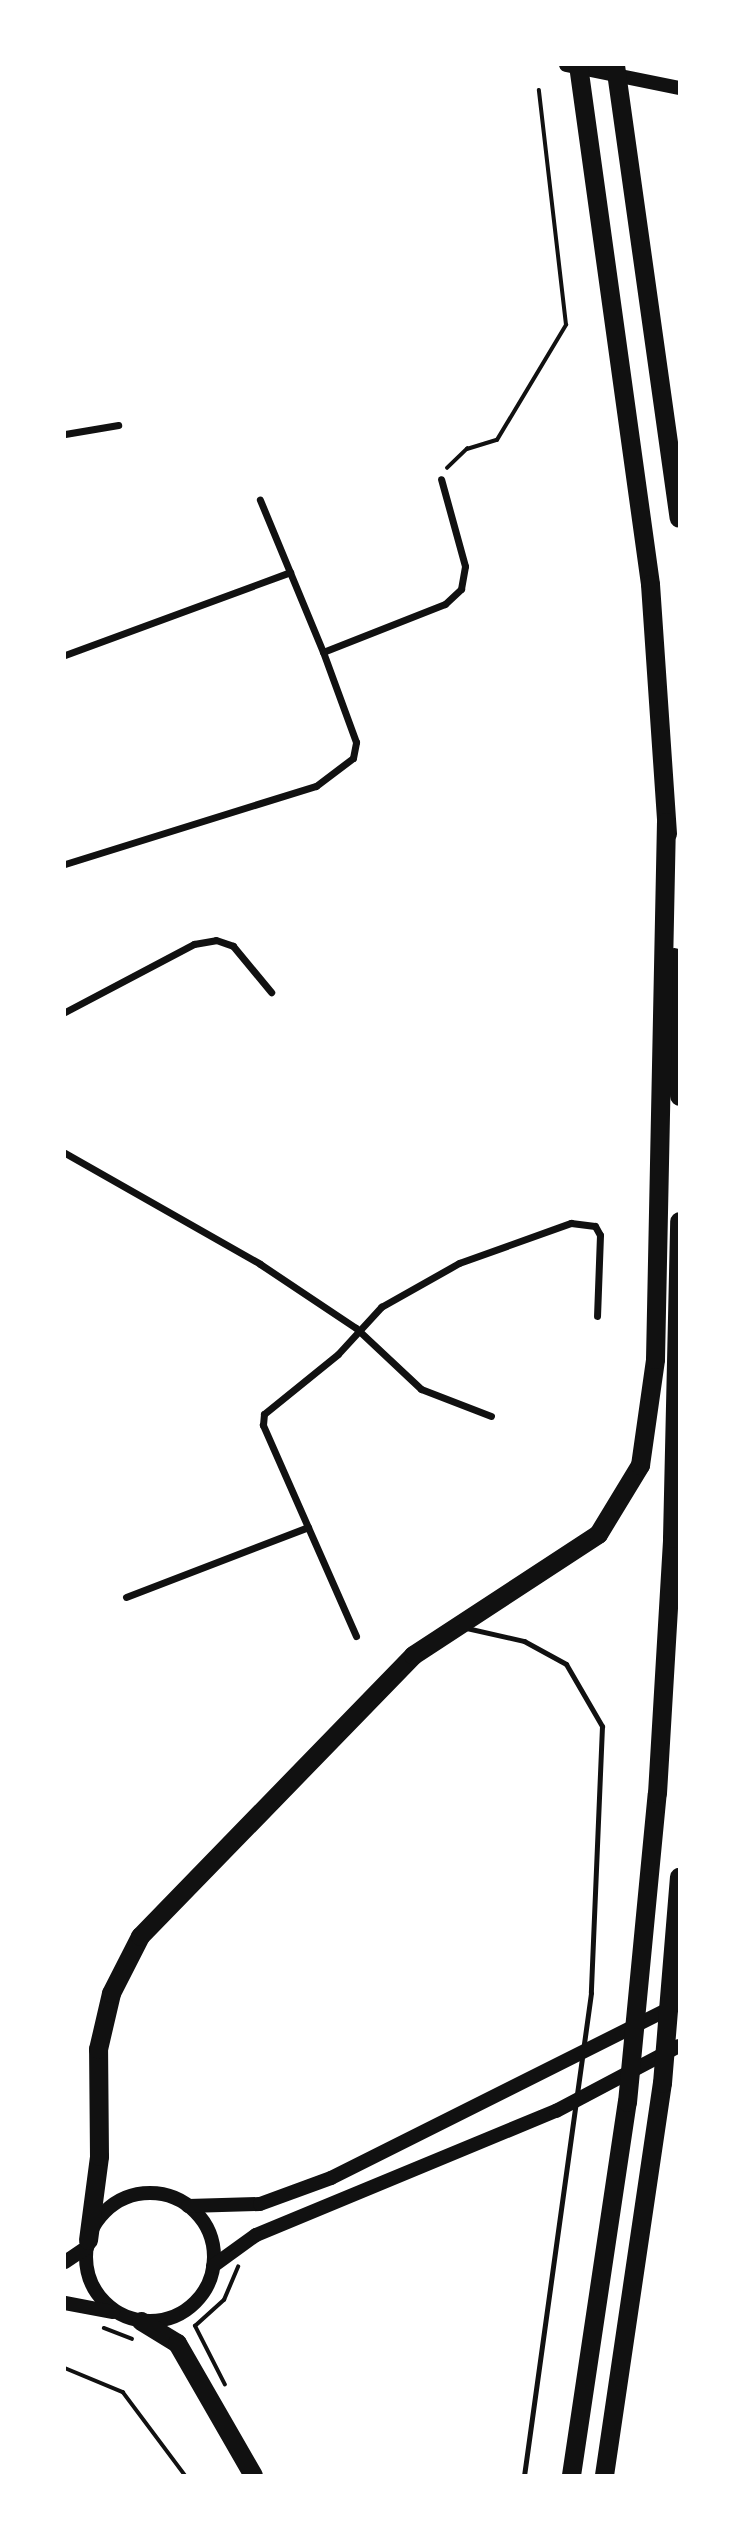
<!DOCTYPE html>
<style>
body{margin:0}
#map{position:relative;width:744px;height:2540px;overflow:hidden;background:#fff;font-family:"IBM Plex Sans",sans-serif}
div>[style]{position:absolute}
[style*='--x']{left:calc(var(--x)*1px);top:calc(var(--y)*1px);width:calc(var(--w)*1px);rotate:calc(var(--a)*1deg)}
.path>*{height:3.5px;margin:-1.75px;padding:0 1.75px;transform-origin:1.75px;border-radius:1.75px;background:#111}
.service>*{height:5px;margin:-2.5px;padding:0 2.5px;transform-origin:2.5px;border-radius:2.5px;background:#111}
.minor>*{height:7px;margin:-3.5px;padding:0 3.5px;transform-origin:3.5px;border-radius:3.5px;background:#111}
.secondary>*{height:14px;margin:-7px;padding:0 7px;transform-origin:7px;border-radius:7px;background:#111}
.secondary>.ring{margin:-7px;padding:0;box-sizing:content-box;background:none;border:14px solid #111;border-radius:50%}
.motorway>*{height:19px;margin:-9.5px;padding:0 9.5px;transform-origin:9.5px;border-radius:9.5px;background:#111}
span{translate:-50% -50%;white-space:nowrap;text-align:center;line-height:1.15;-webkit-text-stroke:5px #fff;paint-order:stroke}
.frame{position:absolute;inset:0;border:66px solid #fff;pointer-events:none}
</style>
<div id="map">
<div class="path">
<div style="--x:447;--y:468;--w:28;--a:-44"></div>
<div style="--x:467;--y:449;--w:31;--a:-17"></div>
<div style="--x:497;--y:440;--w:134;--a:-59"></div>
<div style="--x:566;--y:325;--w:236;--a:-96.6"></div>
<div style="--x:104;--y:2328;--w:30;--a:21"></div>
<div style="--x:65;--y:2368;--w:63;--a:22.5"></div>
<div style="--x:123;--y:2392;--w:104;--a:53.2"></div>
<div style="--x:225;--y:2385;--w:66;--a:-117"></div>
<div style="--x:195;--y:2326;--w:39;--a:-42"></div>
<div style="--x:224;--y:2300;--w:36;--a:-67"></div>
</div>
<div class="service">
<div style="--x:462;--y:1627;--w:64;--a:12.7"></div>
<div style="--x:524;--y:1641;--w:48;--a:28.7"></div>
<div style="--x:566;--y:1664;--w:72;--a:59.9"></div>
<div style="--x:602;--y:1726;--w:267;--a:92.4"></div>
<div style="--x:591;--y:1993;--w:487;--a:97.9"></div>
</div>
<div class="minor">
<div style="--x:65;--y:434;--w:54;--a:-9.6"></div>
<div style="--x:323;--y:652;--w:131;--a:-21.5"></div>
<div style="--x:445;--y:604;--w:22;--a:-43"></div>
<div style="--x:461;--y:589;--w:23;--a:-80"></div>
<div style="--x:465;--y:566;--w:90;--a:-105.4"></div>
<div style="--x:65;--y:655;--w:240;--a:-20.2"></div>
<div style="--x:65;--y:864;--w:263;--a:-17.3"></div>
<div style="--x:316;--y:786;--w:46;--a:-37.1"></div>
<div style="--x:353;--y:758;--w:16;--a:-79"></div>
<div style="--x:356;--y:742;--w:96;--a:-110.1"></div>
<div style="--x:323;--y:652;--w:165;--a:-112.5"></div>
<div style="--x:65;--y:1012;--w:146;--a:-27.8"></div>
<div style="--x:194;--y:944;--w:22;--a:-10"></div>
<div style="--x:216;--y:940;--w:18;--a:19"></div>
<div style="--x:233;--y:946;--w:60;--a:50.4"></div>
<div style="--x:65;--y:1153;--w:224;--a:29.6"></div>
<div style="--x:260;--y:1264;--w:115;--a:33.7"></div>
<div style="--x:356;--y:1328;--w:89;--a:43.2"></div>
<div style="--x:421;--y:1389;--w:75;--a:21.1"></div>
<div style="--x:126;--y:1597;--w:195;--a:-21"></div>
<div style="--x:356;--y:1636;--w:231;--a:-113.8"></div>
<div style="--x:263;--y:1425;--w:11;--a:-85"></div>
<div style="--x:264;--y:1414;--w:95;--a:-39"></div>
<div style="--x:338;--y:1354;--w:64;--a:-47.5"></div>
<div style="--x:381;--y:1307;--w:90;--a:-29.4"></div>
<div style="--x:459;--y:1263;--w:119;--a:-19.7"></div>
<div style="--x:571;--y:1223;--w:24;--a:7"></div>
<div style="--x:595;--y:1226;--w:10;--a:61"></div>
<div style="--x:600;--y:1235;--w:81;--a:92.1"></div>
</div>
<div class="secondary">
<div style="--x:566;--y:65;--w:115;--a:11.5"></div>
<div class="ring" style="left:86px;top:2193px;width:114px;height:114px"></div>
<div style="--x:188;--y:2206;--w:72;--a:-1.6"></div>
<div style="--x:260;--y:2204;--w:76;--a:-20.1"></div>
<div style="--x:331;--y:2178;--w:389;--a:-26.6"></div>
<div style="--x:65;--y:2262;--w:27;--a:-34"></div>
<div style="--x:213;--y:2266;--w:53;--a:-35.8"></div>
<div style="--x:256;--y:2235;--w:325;--a:-22.5"></div>
<div style="--x:556;--y:2111;--w:139;--a:-27.9"></div>
<div style="--x:65;--y:2303;--w:49;--a:10.6"></div>
</div>
<div class="motorway">
<div style="--x:578;--y:65;--w:524;--a:82.1"></div>
<div style="--x:650;--y:584;--w:250;--a:86.1"></div>
<div style="--x:615;--y:65;--w:457;--a:82"></div>
<div style="--x:674;--y:957;--w:139;--a:87.9"></div>
<div style="--x:88;--y:2240;--w:85;--a:-82.5"></div>
<div style="--x:99;--y:2156;--w:107;--a:-90.5"></div>
<div style="--x:98;--y:2049;--w:57;--a:-76.9"></div>
<div style="--x:111;--y:1993;--w:64;--a:-63"></div>
<div style="--x:140;--y:1936;--w:392;--a:-45.8"></div>
<div style="--x:413;--y:1655;--w:221;--a:-33.2"></div>
<div style="--x:598;--y:1534;--w:81;--a:-58.7"></div>
<div style="--x:640;--y:1465;--w:107;--a:-81.9"></div>
<div style="--x:655;--y:1359;--w:537;--a:-88.83"></div>
<div style="--x:141;--y:2321;--w:42;--a:31.4"></div>
<div style="--x:177;--y:2343;--w:152;--a:60.1"></div>
<div style="--x:571;--y:2475;--w:377;--a:-81.5"></div>
<div style="--x:627;--y:2102;--w:310;--a:-84.5"></div>
<div style="--x:657;--y:1793;--w:255;--a:-86.6"></div>
<div style="--x:672;--y:1538;--w:317;--a:-88.7"></div>
<div style="--x:604;--y:2475;--w:396;--a:-81.6"></div>
<div style="--x:662;--y:2083;--w:207;--a:-85.3"></div>
</div>
<div class="frame"></div>
</div>
